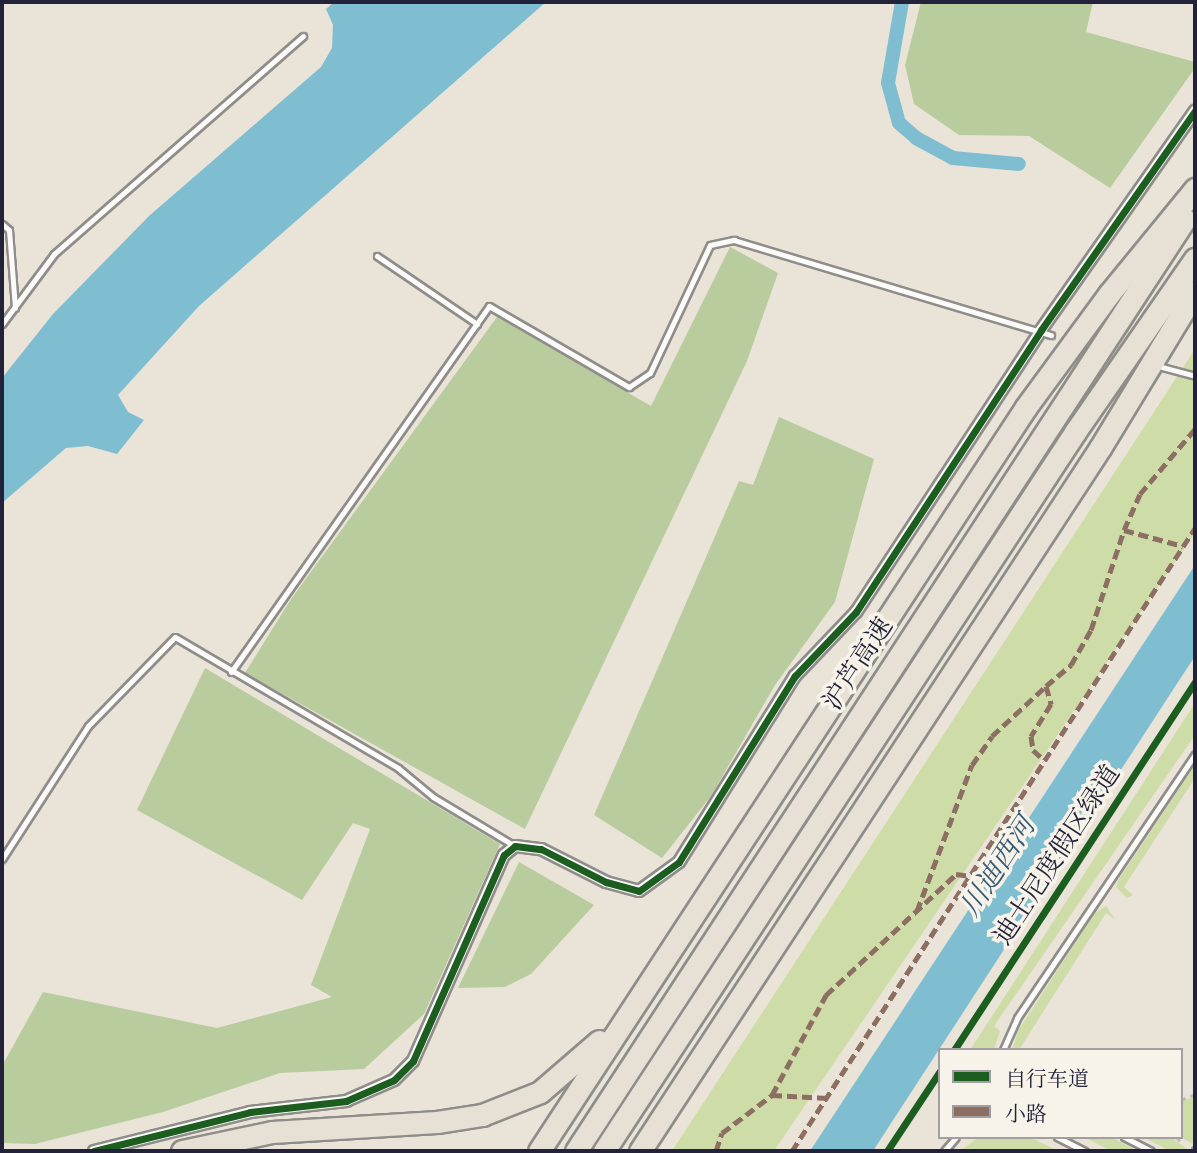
<!DOCTYPE html>
<meta charset="utf-8">
<style>
body{margin:0}
#map{position:relative;width:1197px;height:1153px;overflow:hidden;background:#e9e4d7;font-family:"EB Garamond","Noto Serif SC",serif}
div>[style]{position:absolute}
[style*='--x']{left:calc(var(--x)*1px);top:calc(var(--y)*1px);width:calc(var(--w)*1px);rotate:calc(var(--a)*1deg)}
.green>*{inset:0;background:#cedda7}
.forest>*{inset:0;background:#b9cc9d}
.water>*{inset:0;background:#7fbed1}
.canal>*{height:14px;margin:-7px;padding:0 7px;transform-origin:7px;border-radius:7px;background:#7fbed1}
.path>*{height:2.5px;margin-top:-1.25px;transform-origin:0;background:repeating-linear-gradient(90deg,#bdbcbc 0 5px,transparent 0 10px)}
.roads{filter:drop-shadow(2px 0 #8f8d8a) drop-shadow(-2px 0 #8f8d8a) drop-shadow(0 2px #8f8d8a) drop-shadow(0 -2px #8f8d8a)}
.service>*{height:5px;margin:-2.5px;padding:0 2.5px;transform-origin:2.5px;border-radius:2.5px;background:#fcfbf9}
.minor>*{height:10px;margin:-5px;padding:0 5px;transform-origin:5px;border-radius:5px;background:#fcfbf9}
.motorway>*{height:21px;margin:-10.5px;padding:0 10.5px;transform-origin:10.5px;border-radius:10.5px;background:#e7e1d5}
.quiet>*{height:5px;margin-top:-2.5px;transform-origin:0;background:repeating-linear-gradient(90deg,#8d6e63 0 10px,transparent 0 15px)}
.cycleway>*{height:7px;margin:-3.5px;padding:0 3.5px;transform-origin:3.5px;border-radius:3.5px;background:#1b5e20}
span{translate:-50% -50%;white-space:nowrap;text-align:center;line-height:1.15;-webkit-text-stroke:7px #f7f3e8;paint-order:stroke}
.street-label{font-size:26px;color:#22223b}
.water-label{font-size:28px;color:#355a76;font-style:italic}
.frame{position:absolute;inset:0;border:4px solid #22223b;pointer-events:none}
.legend{position:absolute;left:938px;top:1048px;width:245px;height:91px;box-sizing:border-box;background:#f7f3e8;border:2px solid #a29fa3;margin:0;padding:9px 12px;list-style:none;font-size:21px;color:#22223b}
.legend li{display:flex;align-items:center;gap:14px;height:35px}
.legend b{width:35px;border:2px solid #a29fa3}
</style>
<div id="map">
<div class="green">
<div style="clip-path:polygon(1195px 349px,1195px 533px,774px 1151px,672px 1151px)"></div>
<div style="clip-path:polygon(1195px 703px,1195px 735px,994px 1026px,1000px 1031px,994px 1050px,970px 1050px)"></div>
<div style="clip-path:polygon(1195px 765px,1195px 778px,1124px 887px,1133px 895px,1127px 898px,1116px 887px,1119px 879px)"></div>
<div style="clip-path:polygon(1106px 906px,1115px 919px,1106px 913px,1019px 1050px,1012px 1050px,1018px 1031px,1094px 914px)"></div>
<div style="clip-path:polygon(1195px 1096px,1195px 1138px,1192px 1144px,1181px 1137px,1181px 1102px)"></div>
<div style="clip-path:polygon(979px 1137px,1030px 1137px,1058px 1151px,960px 1151px)"></div>
<div style="clip-path:polygon(1084px 1137px,1111px 1137px,1138px 1151px,1111px 1151px)"></div>
<div style="clip-path:polygon(1143px 1137px,1171px 1137px,1187px 1149px,1170px 1151px)"></div>
</div>
<div class="forest">
<div style="clip-path:polygon(921px 2px,1093px 2px,1086px 32px,1195px 62px,1195px 68px,1110px 188px,1029px 136px,959px 135px,914px 104px,905px 65px)"></div>
<div style="clip-path:polygon(730px 247px,778px 273px,747px 361px,525px 829px,245px 673px,291px 599px,497px 317px,651px 406px)"></div>
<div style="clip-path:polygon(779px 417px,874px 459px,835px 602px,775px 685px,711px 796px,662px 858px,594px 815px,739px 481px,753px 485px)"></div>
<div style="clip-path:polygon(205px 668px,500px 844px,424px 1014px,364px 1069px,280px 1073px,163px 1112px,35px 1144px,2px 1143px,2px 1066px,43px 992px,217px 1028px,332px 997px,311px 985px,370px 829px,353px 823px,302px 900px,137px 810px)"></div>
<div style="clip-path:polygon(519px 862px,594px 905px,531px 974px,505px 987px,458px 988px)"></div>
</div>
<div class="water">
<div style="clip-path:polygon(334px 2px,546px 2px,199px 306px,118px 395px,128px 412px,144px 420px,117px 454px,88px 446px,66px 448px,2px 503px,2px 378px,53px 314px,149px 216px,321px 67px,332px 48px,333px 25px,326px 9px)"></div>
<div style="clip-path:polygon(1195px 565px,1195px 656px,873px 1151px,810px 1151px)"></div>
</div>
<div class="canal">
<div style="--x:902;--y:2;--w:82;--a:99.8"></div>
<div style="--x:888;--y:83;--w:41;--a:74.6"></div>
<div style="--x:899;--y:123;--w:23;--a:41"></div>
<div style="--x:916;--y:138;--w:42;--a:28.4"></div>
<div style="--x:953;--y:158;--w:66;--a:5.2"></div>
</div>
<div class="path">
<div style="--x:1181;--y:1100;--w:15;--a:-23"></div>
<div style="--x:1177;--y:1137;--w:10;--a:53"></div>
</div>
<div class="roads">
<div class="service">
<div style="--x:2;--y:224;--w:9;--a:41"></div>
<div style="--x:9;--y:230;--w:78;--a:85.6"></div>
<div style="--x:377;--y:256;--w:121;--a:34.2"></div>
<div style="--x:2;--y:324;--w:87;--a:-53.4"></div>
<div style="--x:54;--y:254;--w:331;--a:-41.2"></div>
<div style="--x:1162;--y:367;--w:34;--a:15"></div>
<div style="--x:231;--y:672;--w:448;--a:-54.8"></div>
<div style="--x:489;--y:306;--w:162;--a:30.1"></div>
<div style="--x:629;--y:387;--w:25;--a:-34"></div>
<div style="--x:650;--y:373;--w:141;--a:-64.9"></div>
<div style="--x:710;--y:245;--w:25;--a:-12"></div>
<div style="--x:734;--y:240;--w:331;--a:16.7"></div>
<div style="--x:2;--y:859;--w:158;--a:-57.1"></div>
<div style="--x:88;--y:726;--w:124;--a:-45.7"></div>
<div style="--x:175;--y:637;--w:259;--a:30.4"></div>
<div style="--x:398;--y:768;--w:45;--a:39.6"></div>
<div style="--x:433;--y:797;--w:96;--a:30.9"></div>
<div style="--x:1003;--y:1050;--w:35;--a:-66"></div>
<div style="--x:1017;--y:1018;--w:318;--a:-56"></div>
<div style="--x:1057;--y:1137;--w:31;--a:27"></div>
<div style="--x:1124;--y:1137;--w:30;--a:27"></div>
<div style="--x:944;--y:1151;--w:18;--a:-49"></div>
<div style="--x:1195;--y:1151;--w:1;--a:-90"></div>
</div>
<div class="minor">
<div style="--x:94;--y:1151;--w:161;--a:-14"></div>
<div style="--x:250;--y:1112;--w:97;--a:-6.5"></div>
<div style="--x:346;--y:1101;--w:52;--a:-23.6"></div>
<div style="--x:394;--y:1080;--w:27;--a:-45"></div>
<div style="--x:413;--y:1061;--w:225;--a:-66.2"></div>
<div style="--x:504;--y:855;--w:14;--a:-39"></div>
<div style="--x:515;--y:846;--w:26;--a:7"></div>
<div style="--x:541;--y:849;--w:73;--a:26.9"></div>
<div style="--x:606;--y:882;--w:34;--a:15"></div>
<div style="--x:639;--y:891;--w:49;--a:-35.9"></div>
<div style="--x:679;--y:862;--w:219;--a:-58.1"></div>
<div style="--x:795;--y:676;--w:88;--a:-46.4"></div>
<div style="--x:856;--y:612;--w:337;--a:-56.7"></div>
<div style="--x:1041;--y:330;--w:268;--a:-54.9"></div>
</div>
<div class="motorway">
<div style="--x:182;--y:1151;--w:92;--a:-11.9"></div>
<div style="--x:272;--y:1132;--w:165;--a:-3.5"></div>
<div style="--x:437;--y:1122;--w:46;--a:-8.8"></div>
<div style="--x:482;--y:1115;--w:62;--a:-21.6"></div>
<div style="--x:540;--y:1092;--w:78;--a:-40.8"></div>
<div style="--x:539;--y:1151;--w:889;--a:-56.79"></div>
<div style="--x:1026;--y:407;--w:140;--a:-53.7"></div>
<div style="--x:1109;--y:294;--w:136;--a:-50.7"></div>
<div style="--x:576;--y:1151;--w:1113;--a:-56.84"></div>
<div style="--x:604;--y:1151;--w:860;--a:-56.77"></div>
<div style="--x:1075;--y:432;--w:211;--a:-55.3"></div>
<div style="--x:640;--y:1151;--w:840;--a:-56.8"></div>
<div style="--x:1100;--y:448;--w:183;--a:-58.7"></div>
</div>
</div>
<div class="quiet">
<div style="--x:1124;--y:530;--w:39;--a:-66"></div>
<div style="--x:1140;--y:494;--w:85;--a:-49.8"></div>
<div style="--x:1046;--y:686;--w:33;--a:-40"></div>
<div style="--x:1071;--y:665;--w:40;--a:-60.3"></div>
<div style="--x:1091;--y:630;--w:105;--a:-71.7"></div>
<div style="--x:1124;--y:530;--w:61;--a:15.2"></div>
<div style="--x:917;--y:911;--w:156;--a:-69.4"></div>
<div style="--x:972;--y:765;--w:35;--a:-55"></div>
<div style="--x:992;--y:736;--w:74;--a:-42.8"></div>
<div style="--x:1046;--y:686;--w:19;--a:74"></div>
<div style="--x:1051;--y:704;--w:38;--a:122"></div>
<div style="--x:1031;--y:736;--w:14;--a:82"></div>
<div style="--x:1033;--y:750;--w:15;--a:42"></div>
<div style="--x:772;--y:1095;--w:114;--a:-61.6"></div>
<div style="--x:826;--y:995;--w:178;--a:-42.9"></div>
<div style="--x:956;--y:874;--w:15;--a:8"></div>
<div style="--x:716;--y:1151;--w:19;--a:-72"></div>
<div style="--x:722;--y:1133;--w:63;--a:-37.2"></div>
<div style="--x:772;--y:1095;--w:56;--a:3.1"></div>
<div style="--x:792;--y:1151;--w:742;--a:-57.1"></div>
</div>
<div class="cycleway">
<div style="--x:954;--y:1050;--w:440;--a:-56.8"></div>
<div style="--x:94;--y:1151;--w:161;--a:-14"></div>
<div style="--x:250;--y:1112;--w:97;--a:-6.5"></div>
<div style="--x:346;--y:1101;--w:52;--a:-23.6"></div>
<div style="--x:394;--y:1080;--w:27;--a:-45"></div>
<div style="--x:413;--y:1061;--w:225;--a:-66.2"></div>
<div style="--x:504;--y:855;--w:14;--a:-39"></div>
<div style="--x:515;--y:846;--w:26;--a:7"></div>
<div style="--x:541;--y:849;--w:73;--a:26.9"></div>
<div style="--x:606;--y:882;--w:34;--a:15"></div>
<div style="--x:639;--y:891;--w:49;--a:-35.9"></div>
<div style="--x:679;--y:862;--w:219;--a:-58.1"></div>
<div style="--x:795;--y:676;--w:88;--a:-46.4"></div>
<div style="--x:856;--y:612;--w:337;--a:-56.7"></div>
<div style="--x:1041;--y:330;--w:268;--a:-54.9"></div>
<div style="--x:887;--y:1151;--w:96;--a:-56.5"></div>
</div>
<div class="street-label">
<span style="left:858px;top:664px;rotate:-57deg">沪芦高速</span>
<span style="left:1057px;top:855px;rotate:-57deg">迪士尼度假区绿道</span>
</div>
<div class="water-label">
<span style="left:997px;top:866px;rotate:-57deg">川迪西河</span>
</div>
<div class="frame"></div>
<ul class="legend">
<li><b style="height:9px;background:#1b5e20"></b>自行车道</li>
<li><b style="height:9px;background:#8d6e63"></b>小路</li>
</ul>
</div>
